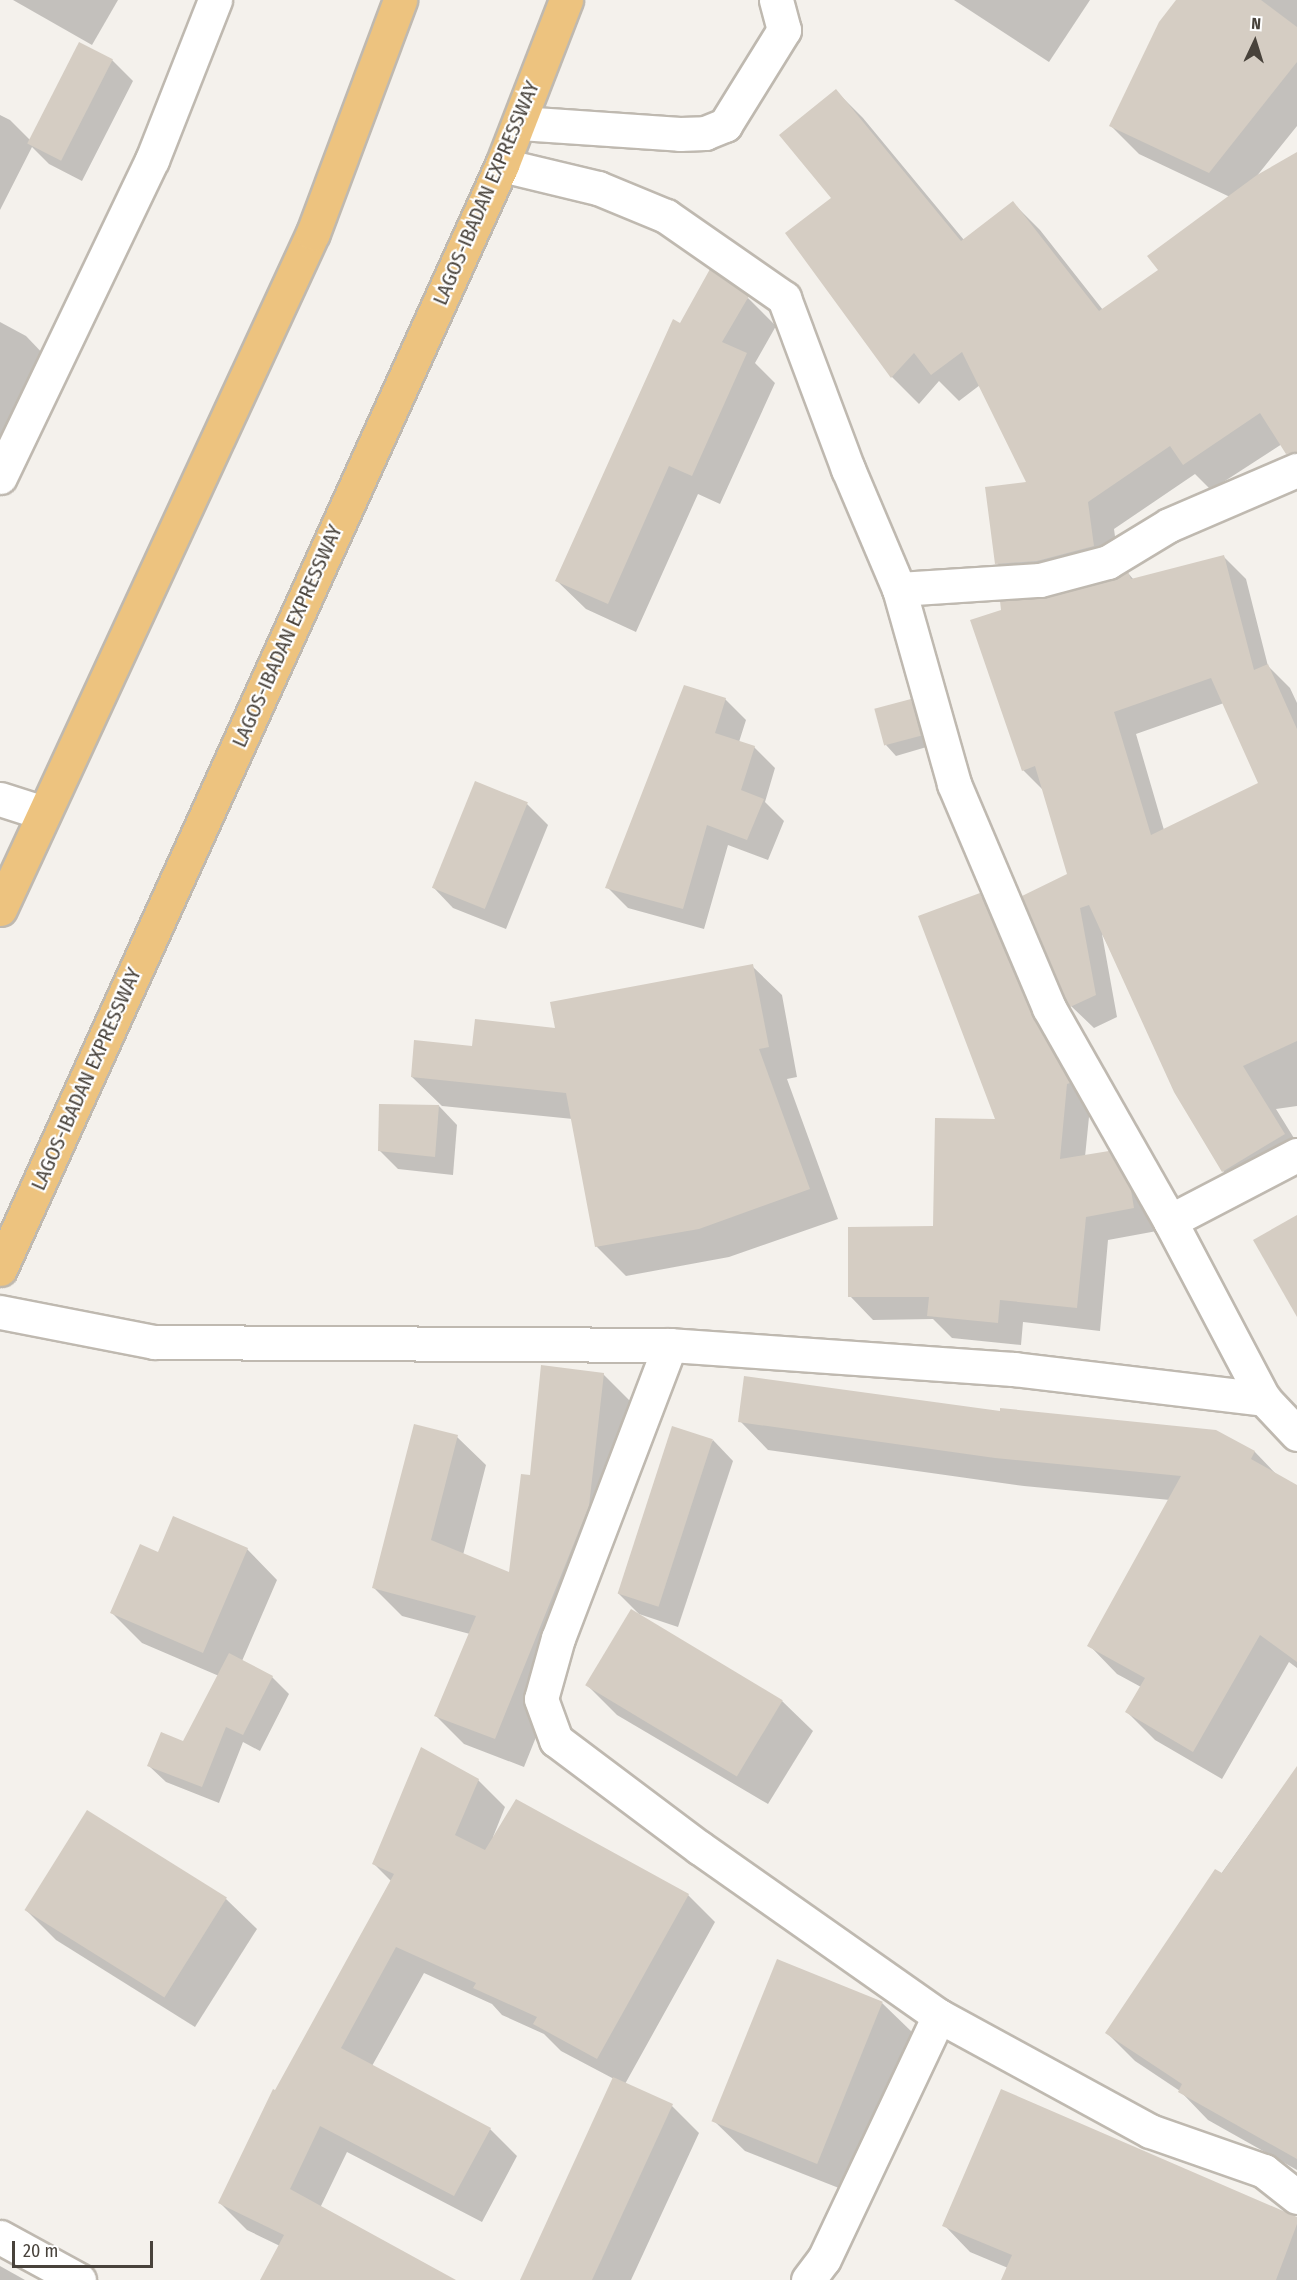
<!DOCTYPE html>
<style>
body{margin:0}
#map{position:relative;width:1297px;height:2280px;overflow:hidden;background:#f4f1ec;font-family:"Fira Sans Condensed",sans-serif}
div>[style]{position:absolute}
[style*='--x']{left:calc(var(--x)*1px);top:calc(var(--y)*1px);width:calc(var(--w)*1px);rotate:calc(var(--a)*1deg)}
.shadow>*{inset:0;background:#0003}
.building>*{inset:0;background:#d5cdc3;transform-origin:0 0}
.roads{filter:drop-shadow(2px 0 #bfb9b0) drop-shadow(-2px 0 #bfb9b0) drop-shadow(0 2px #bfb9b0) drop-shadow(0 -2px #bfb9b0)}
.minor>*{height:33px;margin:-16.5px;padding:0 16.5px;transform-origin:16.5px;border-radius:16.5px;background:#fff}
.highway>*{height:33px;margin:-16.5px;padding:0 16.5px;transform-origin:16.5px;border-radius:16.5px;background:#edc37f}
span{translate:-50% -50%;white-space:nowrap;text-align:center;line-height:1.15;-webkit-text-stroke:4.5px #fff;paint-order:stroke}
.street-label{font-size:21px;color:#48423b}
.north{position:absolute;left:1225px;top:12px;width:60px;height:60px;-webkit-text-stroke:4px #fff;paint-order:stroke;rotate:4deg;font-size:16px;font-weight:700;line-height:24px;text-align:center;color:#48423b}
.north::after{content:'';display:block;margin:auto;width:21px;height:27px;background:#48423b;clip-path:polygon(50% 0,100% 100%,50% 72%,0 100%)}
.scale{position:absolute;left:12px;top:2241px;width:141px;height:27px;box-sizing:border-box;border:3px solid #48423b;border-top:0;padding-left:8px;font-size:18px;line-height:21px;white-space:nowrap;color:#48423b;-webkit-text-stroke:4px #fff;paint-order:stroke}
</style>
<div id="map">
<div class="shadow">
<div style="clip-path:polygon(13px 0,118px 0,92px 45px)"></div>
<div style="clip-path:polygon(954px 0,1090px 0,1049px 62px)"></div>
<div style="clip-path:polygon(1178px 0,1297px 0,1297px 126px,1256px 177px,1297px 154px,1297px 462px,1282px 444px,1211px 490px,1195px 474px,1114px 529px,1120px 573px,1024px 590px,997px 563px,1028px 484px,980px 385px,959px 401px,939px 381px,919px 404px,892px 377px,787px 233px,834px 198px,836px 91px,863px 118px,964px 240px,1013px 203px,1040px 230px,1103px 310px,1160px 271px,1230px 197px,1139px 154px,1111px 126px)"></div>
<div style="clip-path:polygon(112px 60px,133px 81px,82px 181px,49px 164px,32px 147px,0 210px,0 115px,10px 120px,30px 140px)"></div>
<div style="clip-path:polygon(748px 298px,776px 326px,755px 363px,775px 383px,720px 504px,698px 494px,636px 632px,586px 609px,557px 581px,680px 324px)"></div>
<div style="clip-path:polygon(0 322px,26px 336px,49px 360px,0 450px)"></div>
<div style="clip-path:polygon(evenodd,1224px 557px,1246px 579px,1268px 666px,1290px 688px,1297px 703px,1297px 1106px,1276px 1109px,1297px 1143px,1245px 1194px,1223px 1171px,1102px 934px,1117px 1017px,1094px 1028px,1071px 1006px,1069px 875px,1044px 791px,1023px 770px,1045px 600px,1113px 582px,1128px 573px,1134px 580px,1224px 557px,1224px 703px,1260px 784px,1164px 830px,1136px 734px,1224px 703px)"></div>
<div style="clip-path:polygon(725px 699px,746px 720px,739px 742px,754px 747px,775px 768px,765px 802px,784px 821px,768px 860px,728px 845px,704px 929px,628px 908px,607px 887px)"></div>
<div style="clip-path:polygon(910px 701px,921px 711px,930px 746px,896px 756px,886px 745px)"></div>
<div style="clip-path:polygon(476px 783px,527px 804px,548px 825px,506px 929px,453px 908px,433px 887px)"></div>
<div style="clip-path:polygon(979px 895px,1003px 918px,1090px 1107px,1085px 1157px,1108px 1153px,1132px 1176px,1154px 1215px,1157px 1231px,1108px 1240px,1100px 1331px,1023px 1322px,1021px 1345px,952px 1338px,933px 1319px,873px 1320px,850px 1296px,935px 1228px,998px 1120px)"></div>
<div style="clip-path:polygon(752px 966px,782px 995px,797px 1077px,787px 1079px,838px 1219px,729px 1257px,626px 1276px,596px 1246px,573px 1119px,442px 1106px,412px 1077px,473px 1048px,557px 1030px)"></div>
<div style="clip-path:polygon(439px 1106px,457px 1125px,453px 1175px,398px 1169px,379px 1150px)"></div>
<div style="clip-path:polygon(603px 1374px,632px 1403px,617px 1535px,524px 1767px,464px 1744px,436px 1716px,470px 1634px,402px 1616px,373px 1587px,457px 1437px,486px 1465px,463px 1555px,511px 1574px,531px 1477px)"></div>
<div style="clip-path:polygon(1001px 1413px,1215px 1431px,1255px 1452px,1278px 1476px,1297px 1487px,1297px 1668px,1289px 1662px,1222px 1779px,1155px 1740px,1127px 1712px,1141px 1687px,1117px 1674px,1089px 1645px,1170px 1500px,1024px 1486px,768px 1450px,740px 1421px)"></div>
<div style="clip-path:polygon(713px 1440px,733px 1461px,678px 1627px,639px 1614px,618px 1593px)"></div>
<div style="clip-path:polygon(247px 1549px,277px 1580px,242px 1661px,272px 1677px,289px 1694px,260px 1751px,243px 1742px,219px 1803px,166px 1782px,149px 1766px,184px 1743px,219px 1676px,142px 1643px,112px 1613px,159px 1554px)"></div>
<div style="clip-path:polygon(638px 1615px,782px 1701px,813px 1731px,768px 1804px,617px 1715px,587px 1685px)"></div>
<div style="clip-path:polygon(1297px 1768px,1297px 2170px,1208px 2120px,1180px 2091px,1135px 2061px,1107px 2033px)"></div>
<div style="clip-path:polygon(478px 1780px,505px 1807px,493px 1837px,688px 1895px,715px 1922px,625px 2084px,672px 2106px,699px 2133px,631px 2280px,521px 2280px,614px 2079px,561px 2051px,544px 2034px,502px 2015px,492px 2004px,424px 1973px,372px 2066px,490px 2129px,517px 2156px,482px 2222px,347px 2152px,320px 2208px,452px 2280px,261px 2280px,280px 2246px,247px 2230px,220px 2203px,275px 2092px,391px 1881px,374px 1864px)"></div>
<div style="clip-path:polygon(88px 1812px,226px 1899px,257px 1929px,195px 2027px,56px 1940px,26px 1910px)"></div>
<div style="clip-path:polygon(882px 2003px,913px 2033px,849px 2192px,745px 2151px,714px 2121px)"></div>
<div style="clip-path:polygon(1297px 2218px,1297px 2280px,1003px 2280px,1008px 2268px,970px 2252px,944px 2225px)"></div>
<div style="clip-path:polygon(0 2266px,25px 2280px,0 2280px)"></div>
</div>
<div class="building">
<div style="clip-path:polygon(1176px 0,1261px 0,1297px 27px,1297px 62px,1209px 173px,1109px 126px,1159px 22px)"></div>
<div style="left:79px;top:42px;width:38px;height:114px;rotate:27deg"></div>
<div style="clip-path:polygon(836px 89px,961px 241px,1013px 201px,1099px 311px,1158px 270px,1147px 256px,1257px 175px,1297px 152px,1297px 452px,1286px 454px,1260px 413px,1183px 465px,1170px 446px,1088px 502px,1094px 546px,1037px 561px,995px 564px,985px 487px,1026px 482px,962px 352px,931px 375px,914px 353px,891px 378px,785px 233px,831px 198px,779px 135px)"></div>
<div style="clip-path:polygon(710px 269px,749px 296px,722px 342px,747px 353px,692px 476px,669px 466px,608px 604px,555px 581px,673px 319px,680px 323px)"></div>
<div style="clip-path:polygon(evenodd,1224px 555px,1254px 670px,1268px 664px,1297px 729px,1297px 1041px,1243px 1066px,1285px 1134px,1222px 1172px,1174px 1092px,1089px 905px,1080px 908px,1096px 995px,1070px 1007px,1066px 1000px,1022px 896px,1067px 874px,1035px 766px,1022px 771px,970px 620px,1001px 610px,1000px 601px,1045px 598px,1113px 580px,1128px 572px,1131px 579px,1224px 555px,1211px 678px,1258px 783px,1151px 835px,1114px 712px,1211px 678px)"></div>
<div style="clip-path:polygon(684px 685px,726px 698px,715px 733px,755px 746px,741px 790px,764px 799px,747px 840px,707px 825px,683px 909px,605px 888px)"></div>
<div style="left:911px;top:699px;width:38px;height:38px;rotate:75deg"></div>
<div style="left:475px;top:781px;width:57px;height:115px;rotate:22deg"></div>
<div style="clip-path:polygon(980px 893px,1032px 1015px,1070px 1083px,1067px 1084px,1060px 1159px,1109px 1151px,1131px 1190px,1134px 1208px,1086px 1217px,1077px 1308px,1000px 1300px,998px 1323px,927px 1316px,929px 1297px,848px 1297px,848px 1227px,933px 1226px,935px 1118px,995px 1119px,918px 916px)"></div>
<div style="clip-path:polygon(753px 964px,769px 1047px,759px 1049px,810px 1189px,699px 1229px,595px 1247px,566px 1093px,411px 1077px,414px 1040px,472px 1046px,475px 1019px,555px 1028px,550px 1002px)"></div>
<div style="clip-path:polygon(379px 1104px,439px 1105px,435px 1157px,378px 1151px)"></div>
<div style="clip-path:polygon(1297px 1215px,1297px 1317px,1253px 1240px)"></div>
<div style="clip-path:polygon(541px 1365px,604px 1373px,589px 1506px,495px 1739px,434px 1716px,476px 1616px,372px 1588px,414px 1424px,458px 1435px,431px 1540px,509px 1572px,521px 1474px,530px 1475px)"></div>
<div style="clip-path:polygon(744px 1376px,1000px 1411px,1000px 1408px,1216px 1430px,1255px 1451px,1251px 1459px,1297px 1485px,1297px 1662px,1260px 1635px,1193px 1752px,1125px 1712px,1145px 1678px,1087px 1646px,1181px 1476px,995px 1458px,738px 1422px)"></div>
<div style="left:672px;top:1426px;width:43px;height:176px;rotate:18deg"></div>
<div style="clip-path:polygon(173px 1516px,248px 1548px,203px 1653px,110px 1613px,140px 1544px,158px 1552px)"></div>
<div style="left:631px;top:1609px;width:177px;height:89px;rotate:31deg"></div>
<div style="clip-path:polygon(229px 1653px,273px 1676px,243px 1735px,226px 1727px,202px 1787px,147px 1766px,161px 1732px,183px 1741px)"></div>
<div style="clip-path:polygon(421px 1747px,479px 1779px,455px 1835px,485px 1850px,516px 1799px,689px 1894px,597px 2059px,533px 2024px,537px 2017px,473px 1988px,476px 1983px,396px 1947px,341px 2048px,491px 2128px,454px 2196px,320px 2126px,290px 2189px,456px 2280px,260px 2280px,284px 2235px,218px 2203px,273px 2089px,275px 2090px,394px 1874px,372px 1864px)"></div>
<div style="clip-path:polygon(1297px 1766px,1297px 2159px,1178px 2092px,1182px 2084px,1105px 2033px,1215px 1869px,1222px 1873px)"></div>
<div style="left:87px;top:1810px;width:165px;height:118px;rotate:32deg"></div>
<div style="left:777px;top:1959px;width:114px;height:175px;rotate:22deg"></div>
<div style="clip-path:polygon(613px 2077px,673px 2104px,592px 2280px,520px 2280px)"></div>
<div style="clip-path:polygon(1001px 2089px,1297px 2217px,1297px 2224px,1276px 2280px,1001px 2280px,1012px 2255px,942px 2226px)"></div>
</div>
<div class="roads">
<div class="minor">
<div style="--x:520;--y:123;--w:160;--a:3.9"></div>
<div style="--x:680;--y:134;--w:25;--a:-2"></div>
<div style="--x:705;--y:133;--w:22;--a:-22"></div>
<div style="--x:725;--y:125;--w:112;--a:-58.2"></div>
<div style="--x:784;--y:30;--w:31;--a:-105"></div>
<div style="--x:502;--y:165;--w:99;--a:13.5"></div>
<div style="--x:598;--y:188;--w:74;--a:22.4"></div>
<div style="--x:666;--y:216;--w:144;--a:34.8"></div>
<div style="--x:784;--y:298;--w:183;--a:69.5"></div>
<div style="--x:848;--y:469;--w:130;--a:67"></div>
<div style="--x:899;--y:589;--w:203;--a:74.2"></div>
<div style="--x:954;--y:784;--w:243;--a:67"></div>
<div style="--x:1049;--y:1008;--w:245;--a:60.4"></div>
<div style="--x:1170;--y:1221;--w:201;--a:62.2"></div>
<div style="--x:1264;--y:1399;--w:48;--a:46.7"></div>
<div style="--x:0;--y:477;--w:352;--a:-64.4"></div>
<div style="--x:152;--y:160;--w:172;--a:-68.5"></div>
<div style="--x:899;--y:589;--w:141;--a:-3.7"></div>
<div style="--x:1040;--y:580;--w:70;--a:-14.8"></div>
<div style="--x:1108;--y:562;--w:71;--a:-31.2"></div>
<div style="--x:1169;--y:525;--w:139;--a:-23.3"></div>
<div style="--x:0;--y:799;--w:46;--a:17.7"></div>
<div style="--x:1170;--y:1221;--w:143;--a:-27.5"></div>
<div style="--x:0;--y:1312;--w:157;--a:11"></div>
<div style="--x:154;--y:1342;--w:516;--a:0.33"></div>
<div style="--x:670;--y:1345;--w:345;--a:4"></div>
<div style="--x:1014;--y:1369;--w:252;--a:6.8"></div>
<div style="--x:670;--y:1345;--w:314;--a:110.9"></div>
<div style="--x:558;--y:1638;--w:63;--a:105.6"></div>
<div style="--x:541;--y:1699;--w:44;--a:69.9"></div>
<div style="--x:556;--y:1740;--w:180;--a:36.9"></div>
<div style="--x:700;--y:1848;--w:292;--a:35.1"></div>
<div style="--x:939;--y:2016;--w:240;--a:28.6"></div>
<div style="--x:1150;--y:2131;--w:121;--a:19.3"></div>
<div style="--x:1264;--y:2171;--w:42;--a:38.2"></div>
<div style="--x:0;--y:2237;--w:90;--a:28.6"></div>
<div style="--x:808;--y:2280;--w:26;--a:-53"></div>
<div style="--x:824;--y:2259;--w:269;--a:-64.7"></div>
</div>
<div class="highway">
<div style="--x:0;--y:909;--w:745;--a:-65.16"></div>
<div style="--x:313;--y:233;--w:249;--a:-69.5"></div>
<div style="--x:0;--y:1269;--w:1213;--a:-65.55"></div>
<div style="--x:502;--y:165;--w:177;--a:-68.8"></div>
</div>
</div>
<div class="street-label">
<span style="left:486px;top:193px;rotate:-67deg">LAGOS-IBADAN EXPRESSWAY</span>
<span style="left:287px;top:636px;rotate:-66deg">LAGOS-IBADAN EXPRESSWAY</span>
<span style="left:86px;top:1079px;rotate:-66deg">LAGOS-IBADAN EXPRESSWAY</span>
</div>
<div class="north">N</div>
<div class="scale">20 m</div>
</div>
